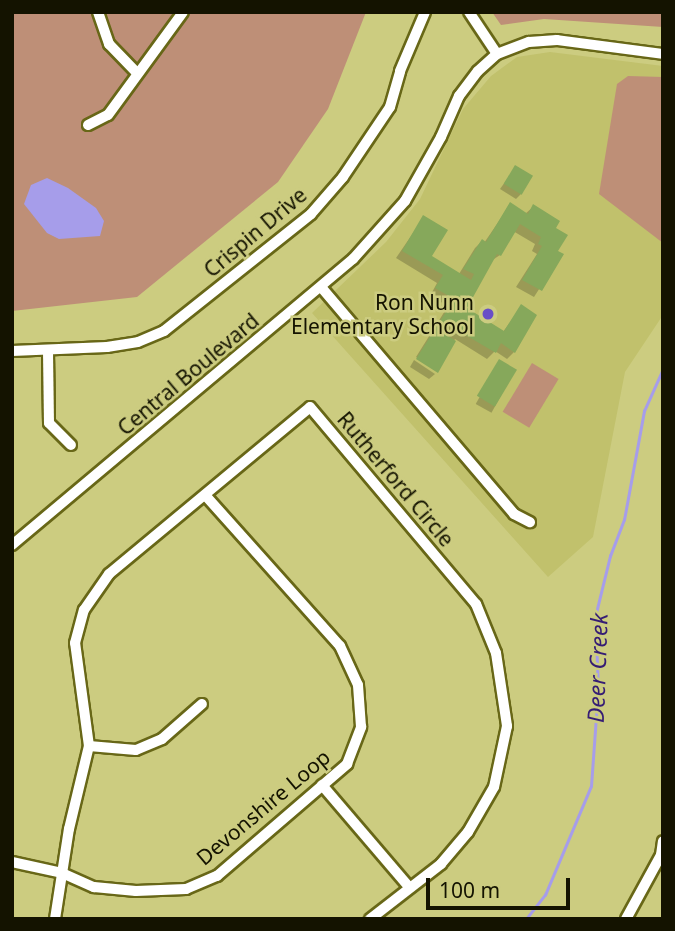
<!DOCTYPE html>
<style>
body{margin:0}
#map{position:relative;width:675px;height:931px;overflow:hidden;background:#cccc80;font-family:"Noto Sans",sans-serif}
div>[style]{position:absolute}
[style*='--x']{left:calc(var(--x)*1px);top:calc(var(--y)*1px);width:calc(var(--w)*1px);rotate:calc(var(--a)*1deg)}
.built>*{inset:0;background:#c1c16c}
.green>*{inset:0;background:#be8f77;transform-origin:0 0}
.water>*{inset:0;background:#a69dea}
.shadow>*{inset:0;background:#0003;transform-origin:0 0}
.stream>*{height:2.5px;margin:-1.25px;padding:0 1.25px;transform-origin:1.25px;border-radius:1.25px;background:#a69dea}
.building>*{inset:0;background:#86a85b;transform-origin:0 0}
.roads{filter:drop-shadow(2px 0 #686717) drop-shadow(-2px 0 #686717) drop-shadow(0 2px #686717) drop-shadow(0 -2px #686717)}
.minor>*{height:10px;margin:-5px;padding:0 5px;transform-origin:5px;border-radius:5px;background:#fff}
.dots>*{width:19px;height:19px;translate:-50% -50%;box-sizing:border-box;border:4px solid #cccc80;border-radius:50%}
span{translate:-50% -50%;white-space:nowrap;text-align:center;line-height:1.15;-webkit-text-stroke:5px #cccc80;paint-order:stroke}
.street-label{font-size:21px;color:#141300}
.poi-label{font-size:21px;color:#141300}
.right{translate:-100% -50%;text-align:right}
.water-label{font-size:23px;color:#351c74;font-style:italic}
.frame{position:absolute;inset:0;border:14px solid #141300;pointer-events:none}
.scale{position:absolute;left:426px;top:878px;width:144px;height:32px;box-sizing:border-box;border:4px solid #141300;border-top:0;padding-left:9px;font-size:21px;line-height:24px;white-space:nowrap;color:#141300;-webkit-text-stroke:5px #cccc80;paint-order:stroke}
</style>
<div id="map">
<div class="built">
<div style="clip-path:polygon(550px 52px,663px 66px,663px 315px,625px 372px,593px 537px,548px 577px,312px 313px,386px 242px,420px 199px,463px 109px,491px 76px,517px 57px)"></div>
</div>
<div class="green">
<div style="clip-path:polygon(12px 12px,366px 12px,328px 109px,278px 182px,137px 297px,12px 311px)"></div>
<div style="clip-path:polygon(492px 12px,663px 12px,663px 27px,544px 19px,501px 25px)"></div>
<div style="clip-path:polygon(628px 76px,663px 77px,663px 243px,599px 194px,617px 84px)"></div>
<div style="left:532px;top:363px;width:31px;height:57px;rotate:31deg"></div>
</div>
<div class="water">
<div style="clip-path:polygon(47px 178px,68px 188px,96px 208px,104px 221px,100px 236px,59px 239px,47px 233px,24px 204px,31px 185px)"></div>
</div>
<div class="shadow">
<div style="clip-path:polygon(515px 168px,521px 194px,516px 199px,500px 189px)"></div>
<div style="clip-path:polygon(510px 205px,525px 214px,533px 207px,554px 229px,556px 251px,561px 255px,534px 297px,516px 287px,537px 254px,532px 251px,535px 244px,513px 231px,500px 255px,491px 261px,464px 308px,503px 332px,521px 307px,514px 352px,507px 359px,495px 351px,487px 359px,455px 339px,437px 371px,416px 357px,448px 306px,430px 296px,437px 283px,396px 258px,424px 217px,430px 257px,459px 274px,475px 248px,482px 241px,484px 243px)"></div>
<div style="clip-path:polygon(414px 360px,435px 374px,429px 379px,410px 367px)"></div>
<div style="left:499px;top:362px;width:18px;height:48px;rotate:29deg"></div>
</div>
<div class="stream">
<div style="--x:526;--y:919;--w:31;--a:-52"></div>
<div style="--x:545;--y:895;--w:118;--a:-67.1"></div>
<div style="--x:591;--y:786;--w:98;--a:-85.9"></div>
<div style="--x:598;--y:688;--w:71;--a:-92.4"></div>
<div style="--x:595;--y:617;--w:63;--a:-76.2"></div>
<div style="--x:610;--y:556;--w:39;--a:-69"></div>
<div style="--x:624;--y:520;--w:111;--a:-79.6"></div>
<div style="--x:644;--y:411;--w:46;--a:-65.7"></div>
</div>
<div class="building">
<div style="left:515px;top:165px;width:21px;height:22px;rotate:31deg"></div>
<div style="clip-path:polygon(510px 202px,528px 214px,533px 204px,560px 221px,556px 228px,568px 235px,558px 251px,564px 254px,542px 291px,522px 280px,542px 246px,538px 244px,541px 237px,520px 224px,501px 256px,497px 254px,467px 308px,504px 331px,521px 304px,537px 315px,515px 353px,501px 343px,496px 353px,445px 323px,440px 331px,456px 341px,438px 373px,416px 359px,454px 299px,435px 288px,443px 275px,402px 251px,423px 215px,448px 230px,432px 256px,471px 280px,474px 274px,463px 269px,482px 239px,486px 242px)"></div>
<div style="left:499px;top:359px;width:21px;height:43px;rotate:31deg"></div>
</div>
<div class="roads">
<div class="minor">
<div style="--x:98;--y:12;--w:34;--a:71"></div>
<div style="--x:109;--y:44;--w:40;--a:46"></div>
<div style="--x:469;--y:12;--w:50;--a:56.3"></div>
<div style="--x:88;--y:125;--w:22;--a:-27"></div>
<div style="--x:108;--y:115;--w:127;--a:-53.9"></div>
<div style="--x:321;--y:287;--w:298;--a:49.6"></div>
<div style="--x:514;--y:514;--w:18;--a:27"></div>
<div style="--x:12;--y:351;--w:95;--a:-2.4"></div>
<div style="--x:107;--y:347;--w:31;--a:-9"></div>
<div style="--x:138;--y:342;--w:28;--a:-23"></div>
<div style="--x:164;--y:331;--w:188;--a:-38.5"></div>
<div style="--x:311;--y:214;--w:49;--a:-49.1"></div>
<div style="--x:343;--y:177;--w:84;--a:-56.1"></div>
<div style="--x:390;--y:107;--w:37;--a:-74"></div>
<div style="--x:400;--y:71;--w:64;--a:-67"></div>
<div style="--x:48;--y:352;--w:71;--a:89.2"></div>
<div style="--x:49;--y:423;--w:31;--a:45"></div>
<div style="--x:12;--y:545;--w:445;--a:-40"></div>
<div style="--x:353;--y:259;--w:78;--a:-48.1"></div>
<div style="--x:405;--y:201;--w:73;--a:-60.6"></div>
<div style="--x:441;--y:137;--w:45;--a:-66.3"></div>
<div style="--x:459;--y:96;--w:31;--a:-53"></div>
<div style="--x:478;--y:71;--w:25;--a:-42"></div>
<div style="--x:497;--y:54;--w:34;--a:-21"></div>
<div style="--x:529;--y:42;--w:28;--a:-4"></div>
<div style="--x:557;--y:40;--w:107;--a:7.5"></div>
<div style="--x:89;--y:746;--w:47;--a:4.9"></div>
<div style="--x:136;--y:750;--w:28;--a:-23"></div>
<div style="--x:162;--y:739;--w:53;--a:-41.2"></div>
<div style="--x:322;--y:785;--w:135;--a:49.5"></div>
<div style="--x:12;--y:862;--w:51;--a:12.4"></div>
<div style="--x:62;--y:873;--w:35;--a:24"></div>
<div style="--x:94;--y:887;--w:42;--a:5.4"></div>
<div style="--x:136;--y:891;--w:50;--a:-2.3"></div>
<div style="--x:186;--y:889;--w:34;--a:-23"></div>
<div style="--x:217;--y:876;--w:172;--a:-40.7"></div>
<div style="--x:347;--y:764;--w:40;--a:-69"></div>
<div style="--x:361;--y:727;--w:42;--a:-94.1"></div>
<div style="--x:358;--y:685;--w:43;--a:-114.8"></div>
<div style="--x:340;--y:646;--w:201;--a:-131.8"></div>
<div style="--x:55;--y:919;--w:91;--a:-81.2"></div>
<div style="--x:69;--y:829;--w:85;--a:-76.5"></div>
<div style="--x:89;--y:746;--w:104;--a:-97.7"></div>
<div style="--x:75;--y:643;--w:34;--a:-75"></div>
<div style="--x:84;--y:610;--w:44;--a:-55.2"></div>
<div style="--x:109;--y:574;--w:261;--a:-39.7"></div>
<div style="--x:310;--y:407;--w:258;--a:49.9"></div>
<div style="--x:476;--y:604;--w:53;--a:67.8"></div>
<div style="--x:496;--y:653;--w:74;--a:81.4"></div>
<div style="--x:507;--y:726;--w:62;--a:102"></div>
<div style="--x:494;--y:787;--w:52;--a:120"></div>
<div style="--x:468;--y:832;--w:42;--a:130.2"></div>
<div style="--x:441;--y:864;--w:90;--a:142.2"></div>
<div style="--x:626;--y:919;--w:73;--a:-61.3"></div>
<div style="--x:661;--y:855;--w:14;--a:-82"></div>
</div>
</div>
<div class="dots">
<div style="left:488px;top:314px;background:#694ec7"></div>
</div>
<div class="street-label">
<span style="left:255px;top:232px;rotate:-40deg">Crispin Drive</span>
<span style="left:188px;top:374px;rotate:-40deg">Central Boulevard</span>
<span style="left:396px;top:479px;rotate:50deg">Rutherford Circle</span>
<span style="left:263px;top:807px;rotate:-40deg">Devonshire Loop</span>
</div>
<div class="poi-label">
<span class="right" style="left:474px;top:314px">Ron Nunn<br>Elementary School</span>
</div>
<div class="water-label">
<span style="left:597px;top:668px;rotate:-88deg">Deer Creek</span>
</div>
<div class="frame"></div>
<div class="scale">100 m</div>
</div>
